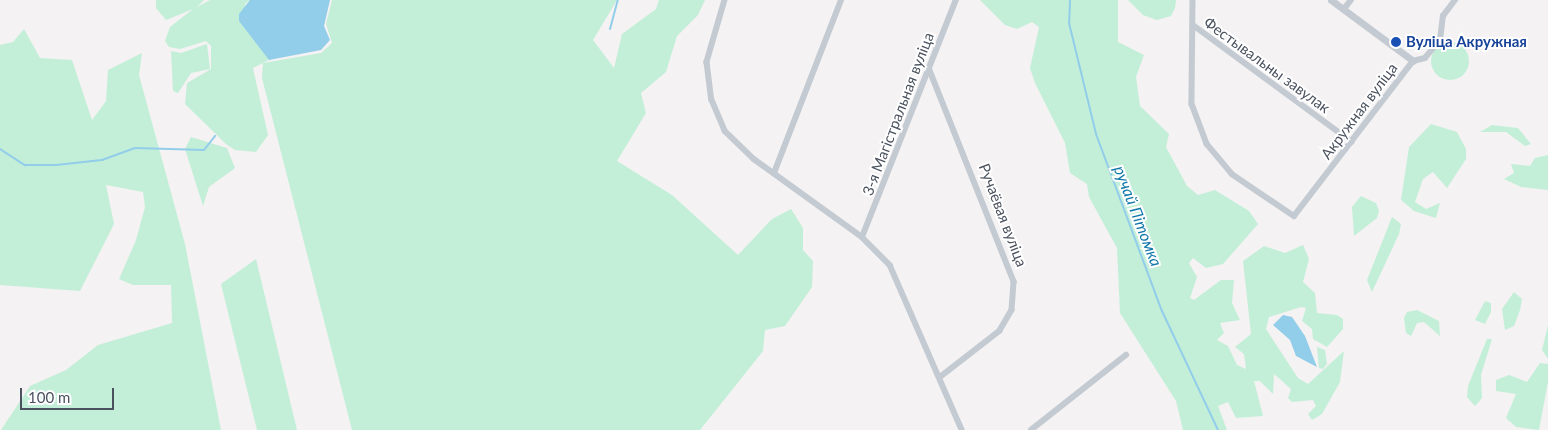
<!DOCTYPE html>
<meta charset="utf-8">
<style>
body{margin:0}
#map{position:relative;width:1548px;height:430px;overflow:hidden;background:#f4f2f2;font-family:Lato,sans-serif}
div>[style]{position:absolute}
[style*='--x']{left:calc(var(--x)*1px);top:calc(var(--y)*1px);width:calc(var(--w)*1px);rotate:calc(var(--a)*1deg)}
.green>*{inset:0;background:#c3efd9}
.round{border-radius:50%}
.water>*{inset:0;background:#92cdea}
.stream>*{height:2px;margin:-1px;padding:0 1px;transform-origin:1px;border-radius:1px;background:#92cdea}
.minor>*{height:5.5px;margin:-2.75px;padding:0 2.75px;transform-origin:2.75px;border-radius:2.75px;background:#c3cad2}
.tertiary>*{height:7px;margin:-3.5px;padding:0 3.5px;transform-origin:3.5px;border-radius:3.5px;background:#c3cad2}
.dots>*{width:14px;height:14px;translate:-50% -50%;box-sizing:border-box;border:2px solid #fff;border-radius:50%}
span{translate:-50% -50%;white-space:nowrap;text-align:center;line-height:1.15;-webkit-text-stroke:4px #fff;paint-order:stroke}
.transit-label{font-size:15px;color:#164399;font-weight:700}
.left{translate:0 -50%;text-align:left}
.street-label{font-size:15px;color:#4a525f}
.water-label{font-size:16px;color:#1178aa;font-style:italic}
.scale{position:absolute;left:20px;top:388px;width:94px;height:22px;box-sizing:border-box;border:2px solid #4a525f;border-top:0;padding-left:6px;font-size:15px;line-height:18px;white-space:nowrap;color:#4a525f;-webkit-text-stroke:4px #fff;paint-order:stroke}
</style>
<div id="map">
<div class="green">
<div style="clip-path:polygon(156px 0,204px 0,197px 7px,210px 0,250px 0,245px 4px,251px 32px,269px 60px,253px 68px,268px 135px,256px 152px,235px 150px,226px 144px,185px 104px,187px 83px,211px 69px,211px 46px,206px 41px,180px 49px,169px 47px,165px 41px,170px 27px,193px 9px,166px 20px,156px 8px)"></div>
<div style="clip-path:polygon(332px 0,617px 0,593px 40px,614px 68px,622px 34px,656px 9px,659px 0,705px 0,698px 15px,677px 36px,666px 72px,641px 93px,646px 113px,617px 161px,672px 195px,738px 255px,772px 219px,791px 209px,803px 228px,803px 250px,813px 261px,812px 287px,785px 326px,765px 330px,763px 351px,700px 430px,352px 430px,262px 78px,263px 63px,321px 53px,332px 43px,326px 24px)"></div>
<div style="clip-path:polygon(980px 0,1118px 0,1118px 42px,1144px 55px,1136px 77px,1140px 106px,1169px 134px,1166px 147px,1187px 186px,1198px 195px,1215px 190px,1249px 211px,1258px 224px,1223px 264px,1206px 268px,1193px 258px,1189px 263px,1197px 277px,1190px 298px,1194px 300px,1221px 280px,1234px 280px,1232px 303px,1240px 320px,1220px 323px,1224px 333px,1217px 340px,1228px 346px,1237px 365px,1246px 369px,1244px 354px,1235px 347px,1251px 334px,1243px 261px,1264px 246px,1285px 253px,1303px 245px,1309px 259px,1303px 282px,1315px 293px,1317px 313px,1337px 315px,1343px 319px,1343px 329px,1327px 347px,1313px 339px,1312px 329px,1302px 321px,1306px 308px,1301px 307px,1269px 317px,1266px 329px,1298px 378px,1308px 384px,1344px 351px,1340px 382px,1322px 414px,1312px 420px,1308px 414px,1316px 406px,1313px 400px,1292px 402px,1288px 398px,1291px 389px,1274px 374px,1273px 394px,1260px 381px,1254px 381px,1263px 416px,1236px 418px,1228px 402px,1218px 406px,1227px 430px,1183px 430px,1176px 401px,1120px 313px,1117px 248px,1089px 197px,1087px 184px,1070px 173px,1065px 143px,1035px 83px,1030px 68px,1039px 27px,1032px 22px,1017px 29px,1005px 25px)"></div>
<div style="clip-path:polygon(1128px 0,1176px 0,1175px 8px,1171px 16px,1157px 20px,1143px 15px)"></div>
<div style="clip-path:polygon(24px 29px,40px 58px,72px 60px,92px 120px,106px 101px,108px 70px,142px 53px,139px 75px,185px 244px,221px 430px,1px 430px,30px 386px,66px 370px,98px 345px,172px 323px,171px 285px,133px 285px,119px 279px,136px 240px,145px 207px,143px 192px,106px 185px,114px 224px,80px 291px,0 285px,0 45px,13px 42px)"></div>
<div class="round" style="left:1431px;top:42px;width:38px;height:38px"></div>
<div style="clip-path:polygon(207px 44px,210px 69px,191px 73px,178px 93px,173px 91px,171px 51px,181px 53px)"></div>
<div style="clip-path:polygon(1431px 124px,1457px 132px,1466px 149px,1466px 159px,1447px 188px,1433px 172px,1423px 179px,1415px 202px,1426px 209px,1440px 203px,1436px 218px,1414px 211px,1401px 200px,1409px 147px)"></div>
<div style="clip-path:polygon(1492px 125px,1518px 128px,1531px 144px,1525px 146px,1506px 132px,1480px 132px)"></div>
<div style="clip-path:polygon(191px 137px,227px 148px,235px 168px,209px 187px,203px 206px,185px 149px)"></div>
<div style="clip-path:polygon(1548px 155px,1548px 190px,1521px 187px,1504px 179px,1514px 173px,1511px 164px,1530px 166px,1535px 158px)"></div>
<div style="clip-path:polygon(1361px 196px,1376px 203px,1379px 211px,1377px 218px,1354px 236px,1352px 207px)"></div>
<div style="clip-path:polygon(1392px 217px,1401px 224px,1399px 234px,1372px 292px,1367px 280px)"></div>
<div style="clip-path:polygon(256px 259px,297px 430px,257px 430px,221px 284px)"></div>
<div style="clip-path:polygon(1514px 292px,1522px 299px,1520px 310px,1514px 326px,1505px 330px,1502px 309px)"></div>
<div style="clip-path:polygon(1485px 301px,1491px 303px,1491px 312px,1485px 324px,1475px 320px)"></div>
<div style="clip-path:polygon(1417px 310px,1439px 321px,1440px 336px,1424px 322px,1417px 323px,1411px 336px,1406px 333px,1404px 318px,1407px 312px)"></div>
<div style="clip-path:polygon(1548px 325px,1548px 359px,1542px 350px)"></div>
<div style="clip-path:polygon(1487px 339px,1492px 339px,1481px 375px,1482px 398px,1475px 406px,1467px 397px,1468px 386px)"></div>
<div style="clip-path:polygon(1317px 347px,1325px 350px,1327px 364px,1323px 369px,1319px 368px)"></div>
<div style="clip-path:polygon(1540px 363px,1548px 364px,1548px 382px,1539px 430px,1516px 427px,1506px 418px,1516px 394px,1496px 391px,1496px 380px,1509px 375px,1527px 382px)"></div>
</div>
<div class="water">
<div style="clip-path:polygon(250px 0,330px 0,324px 26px,330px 40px,321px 50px,269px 60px,239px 21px,239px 14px)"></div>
<div style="clip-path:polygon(1283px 315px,1292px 317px,1305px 336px,1317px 367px,1296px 356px,1290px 340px,1273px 325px)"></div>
</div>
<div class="stream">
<div style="--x:1070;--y:0;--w:23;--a:92"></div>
<div style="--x:1069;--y:23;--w:114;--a:76.3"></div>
<div style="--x:1096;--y:134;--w:189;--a:69.6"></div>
<div style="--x:1162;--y:311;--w:132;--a:64.8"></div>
<div style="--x:610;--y:29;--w:30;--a:-75"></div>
<div style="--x:0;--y:149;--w:30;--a:33"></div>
<div style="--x:25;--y:165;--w:31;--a:0"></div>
<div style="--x:56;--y:165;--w:46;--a:-6.2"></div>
<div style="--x:102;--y:160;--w:35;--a:-20"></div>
<div style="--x:135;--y:148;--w:69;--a:1.7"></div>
<div style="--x:204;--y:150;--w:18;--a:-52"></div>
</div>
<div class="minor">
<div style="--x:725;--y:0;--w:65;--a:106.2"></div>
<div style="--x:707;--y:62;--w:38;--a:83"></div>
<div style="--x:712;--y:100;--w:34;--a:67"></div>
<div style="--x:725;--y:131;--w:40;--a:44"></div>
<div style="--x:754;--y:159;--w:133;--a:35.8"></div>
<div style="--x:862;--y:237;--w:40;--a:45"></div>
<div style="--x:890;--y:265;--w:180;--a:66.4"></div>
<div style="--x:1193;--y:0;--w:104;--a:90.6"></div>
<div style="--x:1192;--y:104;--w:43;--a:69.4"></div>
<div style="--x:1207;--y:144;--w:39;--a:50"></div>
<div style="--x:1232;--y:174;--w:75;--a:34.1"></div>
<div style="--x:1294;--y:216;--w:195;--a:-52.5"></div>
<div style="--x:1413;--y:61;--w:12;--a:-14"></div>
<div style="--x:1425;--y:58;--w:23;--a:-50"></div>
<div style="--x:1440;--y:40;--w:24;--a:-83"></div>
<div style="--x:1443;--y:16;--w:20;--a:-53"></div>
<div style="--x:1344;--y:9;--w:11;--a:-52"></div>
<div style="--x:1193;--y:25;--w:197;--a:36.3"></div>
<div style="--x:929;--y:68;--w:230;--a:68.3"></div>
<div style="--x:1014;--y:282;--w:28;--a:94"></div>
<div style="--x:1012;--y:310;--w:24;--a:120"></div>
<div style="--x:1000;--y:331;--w:75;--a:142.1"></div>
<div style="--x:774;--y:173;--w:186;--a:-68.8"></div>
<div style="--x:862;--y:237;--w:255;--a:-68.4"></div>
<div style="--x:1031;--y:430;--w:121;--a:-38.3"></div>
</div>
<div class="tertiary">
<div style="--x:1331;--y:0;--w:102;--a:36.6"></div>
</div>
<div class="dots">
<div style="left:1396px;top:42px;background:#1a4fb4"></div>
</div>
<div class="transit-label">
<span class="left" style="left:1406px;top:42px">Вуліца Акружная</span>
</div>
<div class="street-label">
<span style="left:1267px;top:65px;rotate:36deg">Фестывальны завулак</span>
<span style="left:1359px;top:111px;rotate:-53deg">Акружная вуліца</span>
<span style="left:898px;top:114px;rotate:-69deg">3-я Магістральная вуліца</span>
<span style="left:1003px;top:215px;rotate:69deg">Ручаёвая вуліца</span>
</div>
<div class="water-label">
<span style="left:1138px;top:216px;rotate:69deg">ручай Пітомка</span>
</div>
<div class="scale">100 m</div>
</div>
